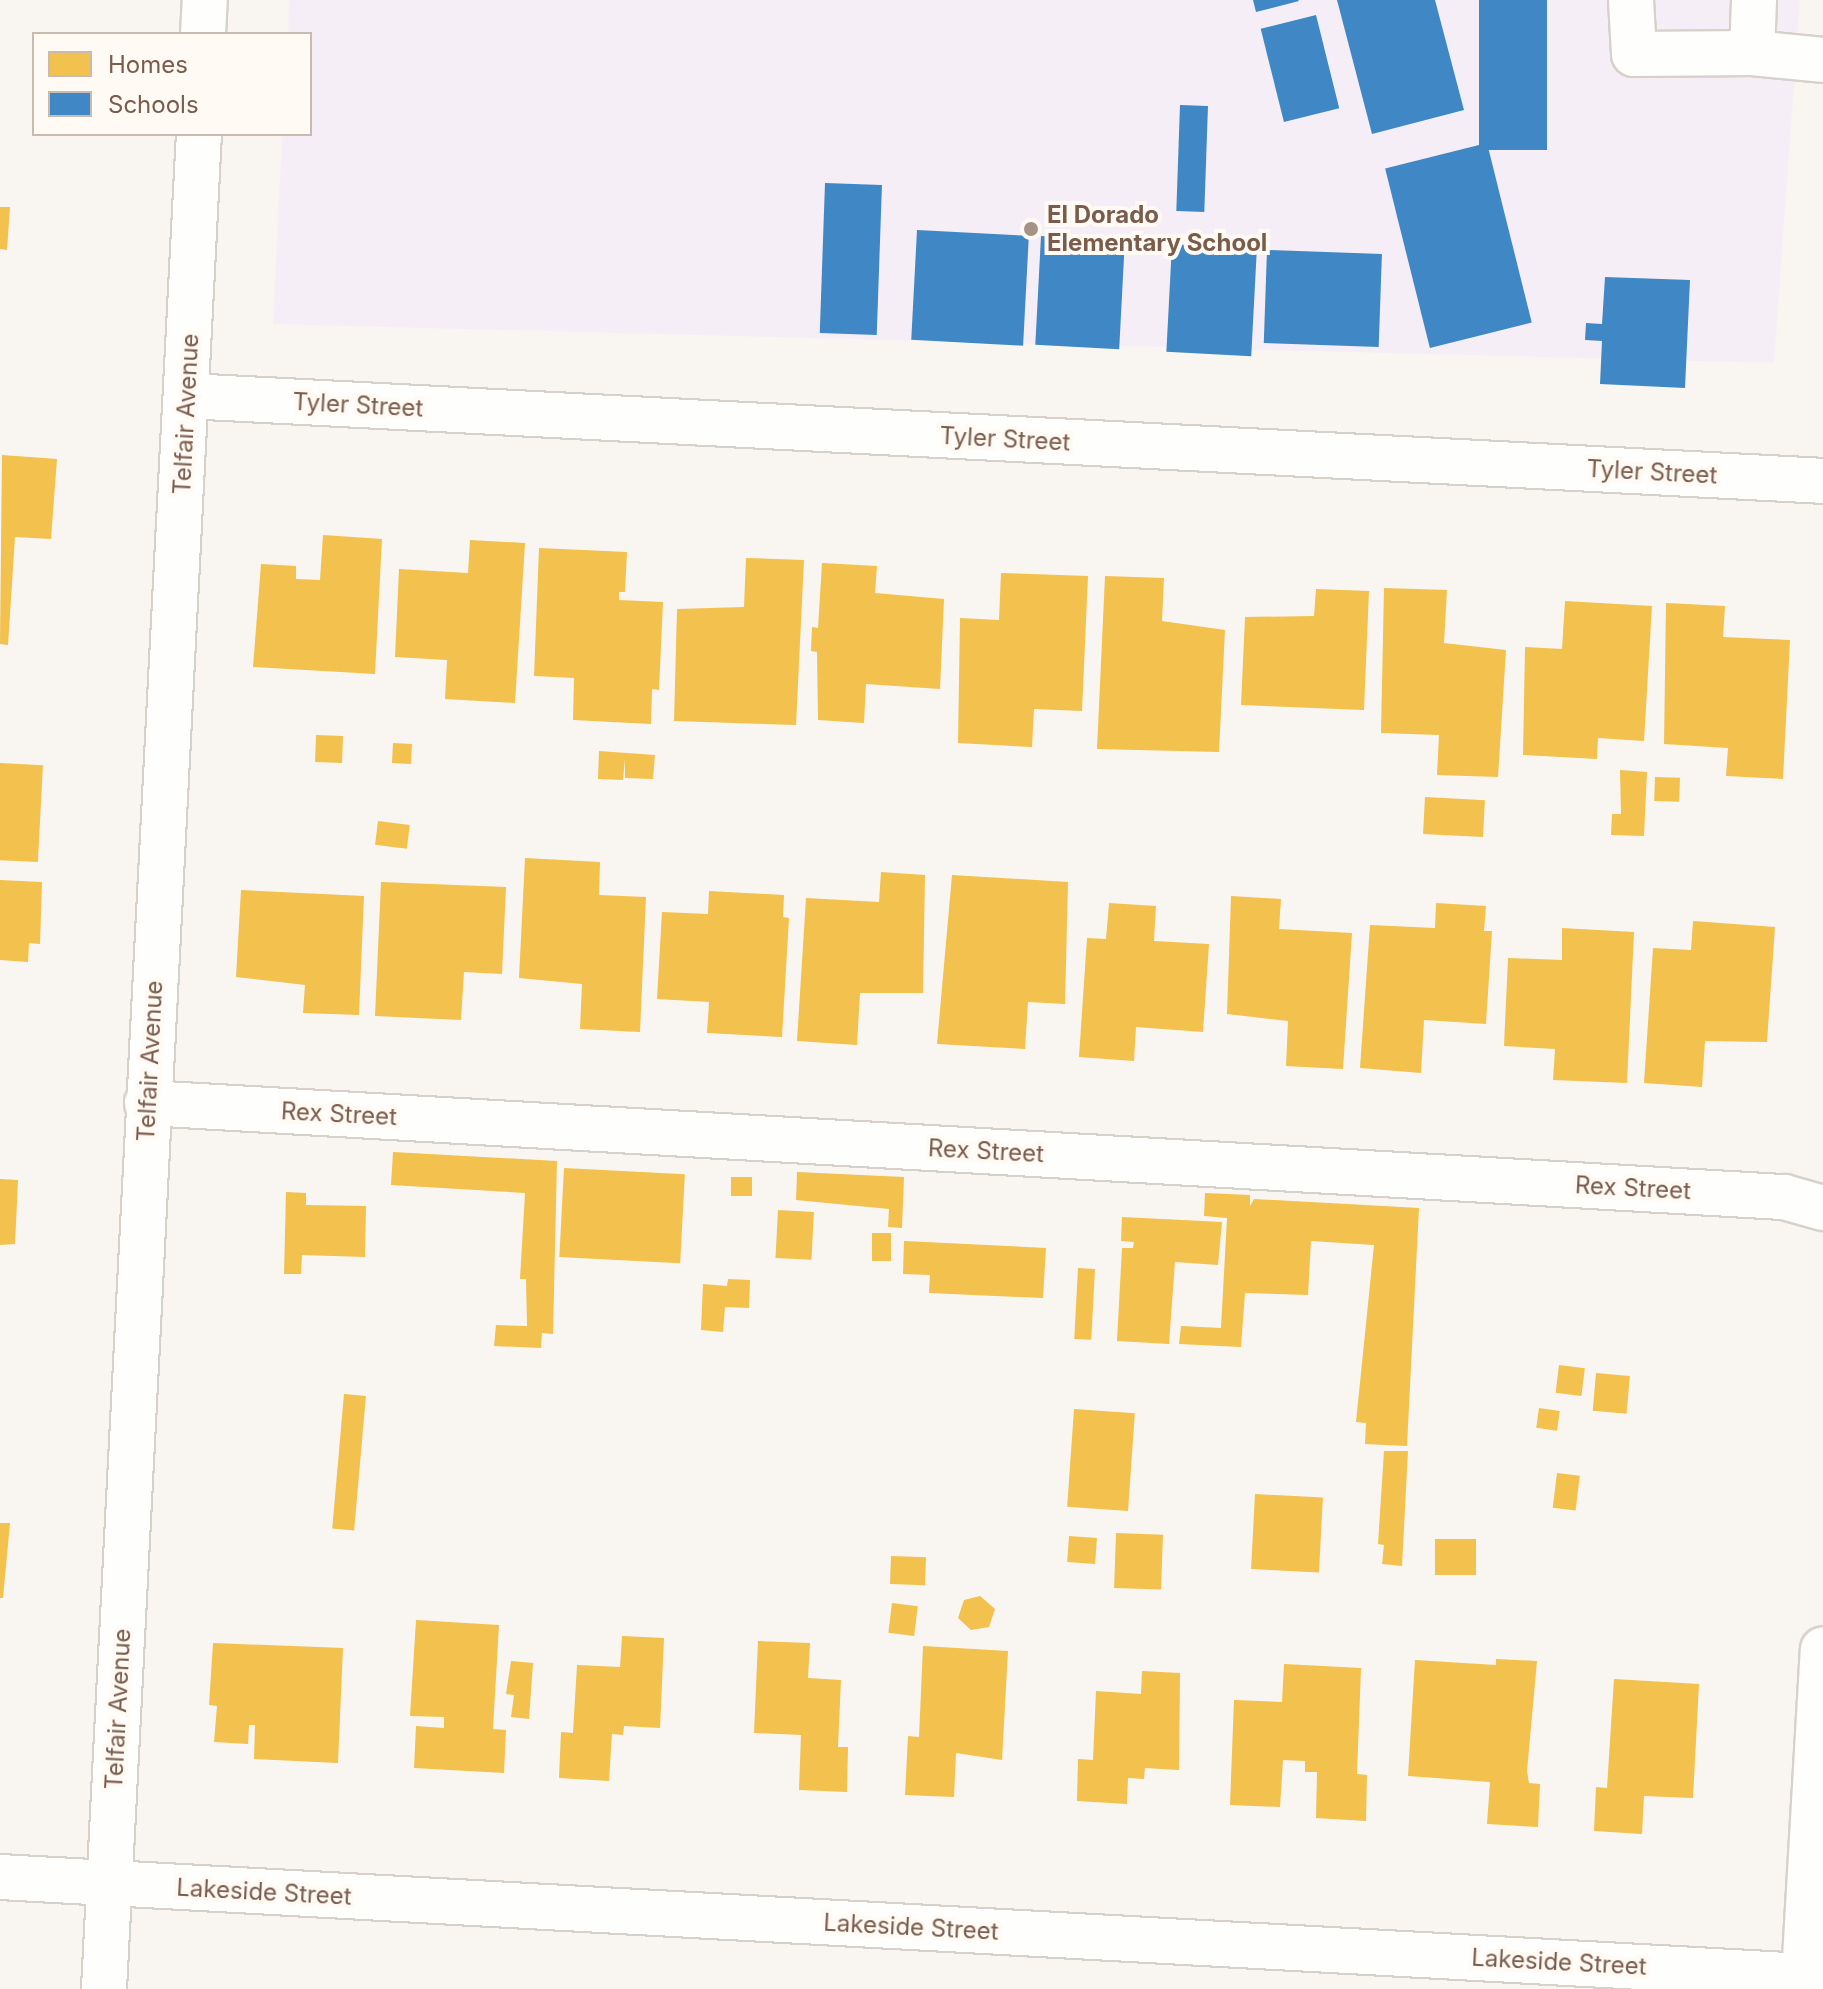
<!DOCTYPE html>
<style>
body{margin:0}
#map{position:relative;width:1823px;height:1989px;overflow:hidden;background:#f9f5f0;font-family:Inter,sans-serif}
div>[style]{position:absolute}
[style*='--x']{left:calc(var(--x)*1px);top:calc(var(--y)*1px);width:calc(var(--w)*1px);rotate:calc(var(--a)*1deg)}
.education>*{inset:0;background:#f6eef6}
.homes>*{inset:0;background:#f2c14e;transform-origin:0 0}
.schools>*{inset:0;background:#3f88c5;transform-origin:0 0}
.roads{filter:drop-shadow(2px 0 #d7d1cb) drop-shadow(-2px 0 #d7d1cb) drop-shadow(0 2px #d7d1cb) drop-shadow(0 -2px #d7d1cb)}
.minor>*{height:44px;margin:-22px;padding:0 22px;transform-origin:22px;border-radius:22px;background:#fefefd}
.dots>*{width:22px;height:22px;translate:-50% -50%;box-sizing:border-box;border:4px solid #fffaf3;border-radius:50%}
span{translate:-50% -50%;white-space:nowrap;text-align:center;line-height:1.15;-webkit-text-stroke:8px #fffaf3;paint-order:stroke}
.poi-label{font-size:24px;color:#7a5c4d;font-weight:700}
.left{translate:0 -50%;text-align:left}
.street-label{font-size:24px;color:#7a5c4d}
.legend{position:absolute;left:32px;top:32px;width:280px;height:104px;box-sizing:border-box;background:#fffaf3;border:2px solid #cabbb1;margin:0;padding:10px 14px;list-style:none;font-size:24px;color:#7a5c4d}
.legend li{display:flex;align-items:center;gap:16px;height:40px}
.legend b{width:40px;border:2px solid #cabbb1}
</style>
<div id="map">
<div class="education">
<div style="clip-path:polygon(289px 0,1800px 0,1774px 363px,273px 324px,282px 134px,310px 134px,310px 34px,288px 34px)"></div>
</div>
<div class="homes">
<div style="clip-path:polygon(0 207px,10px 207px,7px 250px,0 249px)"></div>
<div style="clip-path:polygon(2px 455px,57px 459px,51px 539px,15px 537px,8px 645px,0 644px)"></div>
<div style="clip-path:polygon(323px 535px,382px 539px,375px 674px,253px 667px,261px 564px,296px 566px,296px 579px,320px 580px)"></div>
<div style="clip-path:polygon(470px 540px,525px 543px,515px 703px,445px 699px,447px 660px,395px 657px,399px 569px,468px 573px)"></div>
<div style="clip-path:polygon(539px 548px,627px 552px,625px 592px,619px 592px,619px 600px,663px 602px,659px 690px,652px 689px,651px 724px,573px 720px,574px 678px,534px 676px)"></div>
<div style="clip-path:polygon(746px 558px,804px 560px,796px 725px,674px 721px,677px 609px,744px 607px)"></div>
<div style="clip-path:polygon(822px 563px,877px 566px,875px 593px,944px 599px,940px 689px,866px 684px,864px 723px,818px 720px,817px 652px,811px 651px,812px 627px,818px 628px)"></div>
<div style="clip-path:polygon(1001px 573px,1088px 576px,1082px 711px,1034px 709px,1032px 747px,958px 743px,960px 618px,999px 620px)"></div>
<div style="clip-path:polygon(1105px 576px,1164px 578px,1162px 621px,1225px 630px,1219px 752px,1097px 749px)"></div>
<div style="clip-path:polygon(1384px 588px,1447px 590px,1444px 643px,1506px 650px,1498px 777px,1437px 775px,1439px 735px,1381px 733px)"></div>
<div style="clip-path:polygon(1316px 589px,1369px 591px,1364px 710px,1241px 705px,1245px 617px,1314px 616px)"></div>
<div style="clip-path:polygon(1565px 601px,1652px 606px,1644px 741px,1598px 738px,1597px 759px,1523px 755px,1525px 647px,1562px 649px)"></div>
<div style="clip-path:polygon(1666px 603px,1725px 606px,1723px 637px,1790px 640px,1783px 779px,1726px 776px,1728px 748px,1664px 744px)"></div>
<div style="left:316px;top:735px;width:27px;height:27px;rotate:2deg"></div>
<div style="left:393px;top:743px;width:19px;height:20px;rotate:3deg"></div>
<div style="clip-path:polygon(599px 751px,655px 755px,653px 779px,625px 778px,625px 759px,623px 780px,598px 779px)"></div>
<div style="left:0;top:763px;width:43px;height:97px;rotate:3deg"></div>
<div style="clip-path:polygon(1620px 770px,1647px 772px,1644px 836px,1611px 835px,1612px 814px,1621px 814px)"></div>
<div style="left:1655px;top:777px;width:25px;height:24px;rotate:2deg"></div>
<div style="left:1425px;top:797px;width:60px;height:37px;rotate:3deg"></div>
<div style="left:378px;top:821px;width:32px;height:24px;rotate:7deg"></div>
<div style="clip-path:polygon(525px 858px,600px 862px,599px 895px,646px 897px,640px 1032px,580px 1029px,582px 984px,519px 978px)"></div>
<div style="clip-path:polygon(881px 872px,925px 875px,923px 993px,860px 993px,857px 1045px,797px 1041px,806px 898px,879px 902px)"></div>
<div style="clip-path:polygon(952px 875px,1068px 882px,1065px 1004px,1028px 1002px,1025px 1049px,937px 1044px)"></div>
<div style="clip-path:polygon(0 880px,42px 882px,40px 944px,29px 943px,28px 962px,0 960px)"></div>
<div style="clip-path:polygon(381px 882px,506px 887px,502px 974px,464px 972px,461px 1020px,375px 1016px)"></div>
<div style="clip-path:polygon(241px 890px,364px 896px,359px 1015px,303px 1013px,305px 985px,236px 977px)"></div>
<div style="clip-path:polygon(709px 891px,784px 895px,783px 917px,789px 918px,782px 1037px,707px 1033px,709px 1002px,657px 999px,662px 912px,708px 914px)"></div>
<div style="clip-path:polygon(1231px 896px,1281px 899px,1279px 929px,1352px 933px,1343px 1069px,1286px 1066px,1288px 1021px,1227px 1014px)"></div>
<div style="clip-path:polygon(1109px 903px,1156px 906px,1154px 941px,1209px 944px,1203px 1032px,1136px 1027px,1134px 1061px,1079px 1057px,1087px 938px,1106px 939px)"></div>
<div style="clip-path:polygon(1436px 903px,1486px 906px,1484px 931px,1492px 931px,1486px 1024px,1424px 1020px,1421px 1073px,1360px 1068px,1370px 925px,1435px 928px)"></div>
<div style="clip-path:polygon(1693px 921px,1775px 927px,1767px 1042px,1705px 1041px,1702px 1087px,1644px 1083px,1653px 948px,1691px 950px)"></div>
<div style="clip-path:polygon(1562px 928px,1634px 932px,1627px 1083px,1553px 1080px,1555px 1049px,1504px 1046px,1508px 958px,1562px 960px)"></div>
<div style="clip-path:polygon(393px 1152px,557px 1161px,553px 1334px,542px 1333px,541px 1348px,494px 1346px,496px 1325px,527px 1326px,526px 1279px,520px 1279px,525px 1193px,391px 1185px)"></div>
<div style="left:564px;top:1168px;width:121px;height:89px;rotate:3deg"></div>
<div style="clip-path:polygon(797px 1172px,904px 1177px,902px 1228px,888px 1227px,889px 1209px,796px 1200px)"></div>
<div style="left:731px;top:1177px;width:21px;height:19px"></div>
<div style="clip-path:polygon(0 1179px,18px 1180px,15px 1244px,0 1245px)"></div>
<div style="clip-path:polygon(286px 1192px,306px 1193px,306px 1205px,366px 1206px,365px 1257px,302px 1255px,301px 1274px,284px 1274px)"></div>
<div style="clip-path:polygon(1205px 1193px,1250px 1195px,1250px 1206px,1254px 1199px,1419px 1208px,1407px 1446px,1365px 1444px,1366px 1423px,1356px 1422px,1374px 1245px,1311px 1241px,1308px 1295px,1245px 1293px,1241px 1347px,1179px 1344px,1181px 1326px,1221px 1328px,1227px 1218px,1204px 1216px)"></div>
<div style="left:778px;top:1210px;width:36px;height:48px;rotate:3deg"></div>
<div style="clip-path:polygon(1122px 1217px,1222px 1222px,1218px 1265px,1175px 1262px,1169px 1344px,1117px 1341px,1122px 1248px,1133px 1248px,1134px 1242px,1121px 1241px)"></div>
<div style="left:872px;top:1233px;width:19px;height:28px"></div>
<div style="clip-path:polygon(904px 1241px,1046px 1248px,1043px 1298px,929px 1293px,930px 1275px,903px 1274px)"></div>
<div style="left:1078px;top:1268px;width:17px;height:71px;rotate:3deg"></div>
<div style="clip-path:polygon(728px 1279px,750px 1280px,749px 1308px,725px 1307px,723px 1332px,701px 1330px,703px 1284px,727px 1286px)"></div>
<div style="left:1559px;top:1365px;width:26px;height:28px;rotate:7deg"></div>
<div style="left:1596px;top:1373px;width:34px;height:38px;rotate:5deg"></div>
<div style="left:344px;top:1394px;width:22px;height:135px;rotate:5deg"></div>
<div style="left:1539px;top:1408px;width:21px;height:20px;rotate:8deg"></div>
<div style="left:1074px;top:1409px;width:61px;height:98px;rotate:4deg"></div>
<div style="clip-path:polygon(1384px 1451px,1408px 1451px,1402px 1566px,1382px 1564px,1384px 1545px,1378px 1544px)"></div>
<div style="left:1557px;top:1473px;width:23px;height:35px;rotate:7deg"></div>
<div style="left:1255px;top:1494px;width:68px;height:75px;rotate:3deg"></div>
<div style="clip-path:polygon(0 1523px,10px 1523px,3px 1598px,0 1598px)"></div>
<div style="left:1116px;top:1533px;width:47px;height:55px;rotate:2deg"></div>
<div style="left:1069px;top:1536px;width:28px;height:26px;rotate:4deg"></div>
<div style="left:1435px;top:1539px;width:41px;height:36px"></div>
<div style="left:891px;top:1556px;width:35px;height:28px;rotate:2deg"></div>
<div style="clip-path:polygon(980px 1596px,995px 1609px,989px 1627px,971px 1630px,958px 1618px,964px 1600px)"></div>
<div style="left:892px;top:1603px;width:26px;height:30px;rotate:7deg"></div>
<div style="clip-path:polygon(416px 1620px,499px 1625px,493px 1729px,506px 1730px,504px 1773px,414px 1768px,416px 1726px,444px 1728px,444px 1717px,410px 1716px)"></div>
<div style="clip-path:polygon(622px 1636px,664px 1638px,660px 1728px,624px 1726px,623px 1735px,612px 1734px,609px 1781px,559px 1778px,561px 1732px,573px 1733px,577px 1665px,620px 1667px)"></div>
<div style="clip-path:polygon(758px 1641px,810px 1643px,808px 1678px,841px 1680px,838px 1747px,848px 1747px,847px 1792px,799px 1790px,801px 1735px,754px 1733px)"></div>
<div style="clip-path:polygon(213px 1643px,343px 1648px,338px 1763px,254px 1759px,255px 1725px,249px 1725px,248px 1744px,214px 1742px,217px 1706px,209px 1705px)"></div>
<div style="clip-path:polygon(923px 1646px,1008px 1651px,1002px 1760px,956px 1753px,954px 1797px,905px 1795px,908px 1736px,919px 1737px)"></div>
<div style="clip-path:polygon(1496px 1659px,1537px 1661px,1527px 1771px,1529px 1783px,1540px 1784px,1538px 1827px,1487px 1824px,1490px 1782px,1408px 1776px,1415px 1660px,1496px 1665px)"></div>
<div style="clip-path:polygon(511px 1661px,533px 1663px,529px 1719px,511px 1717px,514px 1695px,506px 1694px)"></div>
<div style="clip-path:polygon(1284px 1664px,1361px 1668px,1357px 1774px,1367px 1775px,1366px 1821px,1316px 1818px,1317px 1772px,1305px 1772px,1305px 1761px,1283px 1760px,1280px 1807px,1230px 1805px,1234px 1700px,1282px 1702px)"></div>
<div style="clip-path:polygon(1142px 1671px,1180px 1673px,1179px 1770px,1145px 1768px,1144px 1779px,1128px 1778px,1127px 1804px,1077px 1801px,1078px 1759px,1093px 1760px,1096px 1691px,1141px 1694px)"></div>
<div style="clip-path:polygon(1614px 1679px,1699px 1684px,1693px 1798px,1644px 1796px,1642px 1834px,1594px 1831px,1596px 1787px,1607px 1788px)"></div>
</div>
<div class="schools">
<div style="clip-path:polygon(1253px 0,1298px 0,1299px 1px,1256px 12px)"></div>
<div style="clip-path:polygon(1337px 0,1435px 0,1464px 110px,1372px 134px)"></div>
<div style="left:1479px;top:0;width:68px;height:150px"></div>
<div style="left:1316px;top:15px;width:96px;height:57px;rotate:76deg"></div>
<div style="left:1180px;top:105px;width:28px;height:106px;rotate:2deg"></div>
<div style="left:1487px;top:143px;width:185px;height:105px;rotate:76deg"></div>
<div style="left:825px;top:183px;width:57px;height:150px;rotate:2deg"></div>
<div style="left:917px;top:230px;width:112px;height:110px;rotate:3deg"></div>
<div style="left:1041px;top:236px;width:84px;height:109px;rotate:3deg"></div>
<div style="left:1172px;top:244px;width:85px;height:108px;rotate:3deg"></div>
<div style="left:1267px;top:250px;width:115px;height:93px;rotate:2deg"></div>
<div style="clip-path:polygon(1605px 277px,1690px 280px,1685px 388px,1600px 384px,1602px 341px,1585px 340px,1586px 323px,1602px 324px)"></div>
</div>
<div class="roads">
<div class="minor">
<div style="--x:1631;--y:0;--w:54;--a:86.8"></div>
<div style="--x:1634;--y:54;--w:118;--a:-0.5"></div>
<div style="--x:1752;--y:53;--w:71;--a:5.6"></div>
<div style="--x:203;--y:34;--w:34;--a:-87"></div>
<div style="--x:1752;--y:53;--w:53;--a:-87.8"></div>
<div style="--x:187;--y:396;--w:1638;--a:2.97"></div>
<div style="--x:147;--y:1103;--w:1640;--a:3.29"></div>
<div style="--x:1784;--y:1197;--w:41;--a:15.8"></div>
<div style="--x:0;--y:1877;--w:1826;--a:3.14"></div>
<div style="--x:1804;--y:1976;--w:327;--a:-86.7"></div>
<div style="--x:104;--y:1989;--w:1857;--a:-87.07"></div>
</div>
</div>
<div class="dots">
<div style="left:1031px;top:229px;background:#a69286"></div>
</div>
<div class="poi-label">
<span class="left" style="left:1047px;top:229px">El Dorado<br>Elementary School</span>
</div>
<div class="street-label">
<span style="left:358px;top:405px;rotate:3deg">Tyler Street</span>
<span style="left:186px;top:414px;rotate:-87deg">Telfair Avenue</span>
<span style="left:1005px;top:439px;rotate:3deg">Tyler Street</span>
<span style="left:1652px;top:472px;rotate:3deg">Tyler Street</span>
<span style="left:150px;top:1061px;rotate:-87deg">Telfair Avenue</span>
<span style="left:339px;top:1114px;rotate:3deg">Rex Street</span>
<span style="left:986px;top:1151px;rotate:3deg">Rex Street</span>
<span style="left:1633px;top:1188px;rotate:3deg">Rex Street</span>
<span style="left:118px;top:1709px;rotate:-87deg">Telfair Avenue</span>
<span style="left:264px;top:1892px;rotate:3deg">Lakeside Street</span>
<span style="left:911px;top:1927px;rotate:3deg">Lakeside Street</span>
<span style="left:1559px;top:1962px;rotate:3deg">Lakeside Street</span>
</div>
<ul class="legend">
<li><b style="height:22px;background:#f2c14e"></b>Homes</li>
<li><b style="height:22px;background:#3f88c5"></b>Schools</li>
</ul>
</div>
